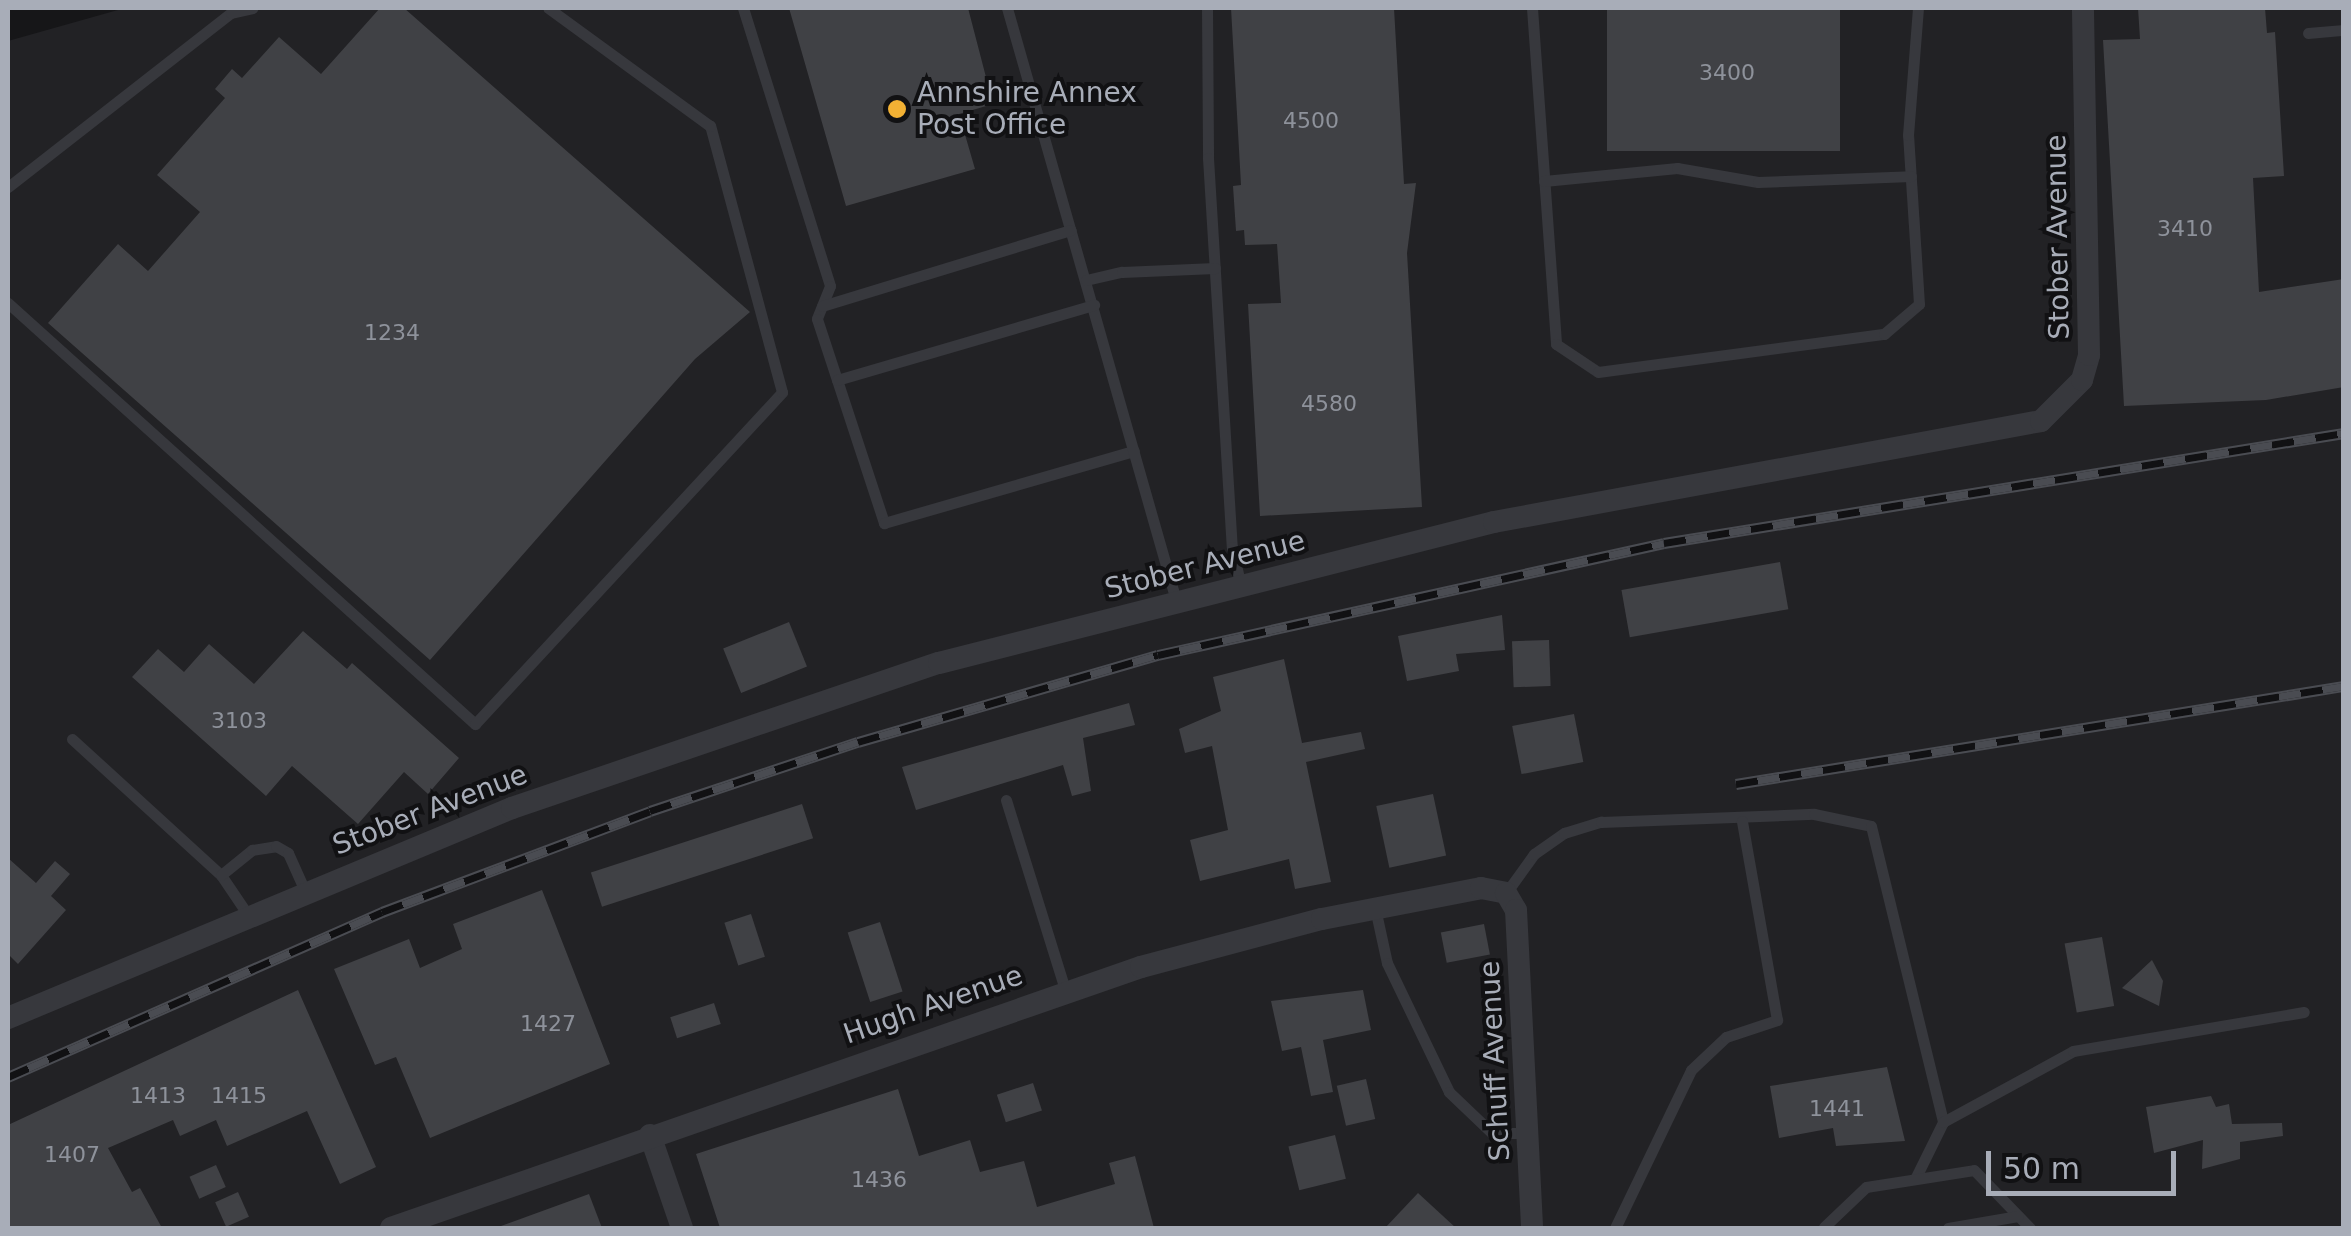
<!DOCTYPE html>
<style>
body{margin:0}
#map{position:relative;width:2351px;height:1236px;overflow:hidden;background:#161618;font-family:"DejaVu Sans",sans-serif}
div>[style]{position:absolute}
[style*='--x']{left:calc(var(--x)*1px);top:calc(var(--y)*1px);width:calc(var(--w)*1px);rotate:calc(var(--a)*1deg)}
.built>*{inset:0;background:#222225}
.building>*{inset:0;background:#404145;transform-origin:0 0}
.service>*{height:11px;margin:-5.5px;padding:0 5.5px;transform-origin:5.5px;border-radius:5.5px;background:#37383d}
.minor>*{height:22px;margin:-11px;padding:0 11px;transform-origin:11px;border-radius:11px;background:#37383d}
.rail>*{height:11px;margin-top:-5.5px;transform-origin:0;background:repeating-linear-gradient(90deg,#111113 0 22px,#4a4c52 0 44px);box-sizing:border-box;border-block:2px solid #4a4c52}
.dots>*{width:28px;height:28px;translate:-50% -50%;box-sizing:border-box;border:5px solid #111113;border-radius:50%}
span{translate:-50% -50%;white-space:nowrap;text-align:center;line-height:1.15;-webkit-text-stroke:8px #111113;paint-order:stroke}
.number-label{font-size:22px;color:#8e929b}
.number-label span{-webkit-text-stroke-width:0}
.poi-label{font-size:28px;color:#a8adb8}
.left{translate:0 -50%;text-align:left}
.street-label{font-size:28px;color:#a8adb8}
.frame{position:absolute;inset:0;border:10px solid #a8adb8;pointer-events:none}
.scale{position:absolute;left:1986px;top:1151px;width:190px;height:45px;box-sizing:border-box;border:5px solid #a8adb8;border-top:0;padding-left:12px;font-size:30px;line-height:35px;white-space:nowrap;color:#a8adb8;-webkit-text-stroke:8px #111113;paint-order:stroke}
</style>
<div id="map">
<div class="built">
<div style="clip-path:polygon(125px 8px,2343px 8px,2343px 1228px,8px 1228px,8px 41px)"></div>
</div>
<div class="building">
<div style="clip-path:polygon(380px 8px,404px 8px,750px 312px,695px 359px,430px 660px,48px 323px,118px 244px,148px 271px,200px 212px,157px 175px,225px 98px,215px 89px,232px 69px,242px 78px,279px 37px,321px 74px)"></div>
<div style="clip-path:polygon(789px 8px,968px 8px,993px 104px,959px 114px,975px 169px,846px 206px)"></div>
<div style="clip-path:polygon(1231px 8px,1394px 8px,1404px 184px,1416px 183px,1407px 253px,1422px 507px,1260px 516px,1248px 304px,1281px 303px,1277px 244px,1245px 245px,1244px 230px,1236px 231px,1233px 186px,1241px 185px)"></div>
<div style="left:1607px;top:8px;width:233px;height:143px"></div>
<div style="clip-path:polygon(2138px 8px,2265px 8px,2267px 33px,2275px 32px,2284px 176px,2253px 178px,2259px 292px,2344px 279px,2344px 387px,2266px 400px,2124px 406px,2103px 40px,2140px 39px)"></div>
<div style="left:1780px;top:562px;width:48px;height:161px;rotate:80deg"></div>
<div style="clip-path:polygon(1502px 615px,1505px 650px,1456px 654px,1459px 671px,1407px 681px,1398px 636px)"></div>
<div style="left:789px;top:622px;width:48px;height:71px;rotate:68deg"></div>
<div style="clip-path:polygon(303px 631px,347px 669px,352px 663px,459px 758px,428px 794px,404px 772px,358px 824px,292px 766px,266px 796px,132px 677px,158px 649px,184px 672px,209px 644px,254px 684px)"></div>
<div style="left:1549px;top:640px;width:46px;height:37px;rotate:88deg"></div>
<div style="clip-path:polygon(1284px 659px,1302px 743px,1361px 732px,1365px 749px,1306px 762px,1331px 882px,1295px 889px,1289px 859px,1200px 881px,1190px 840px,1228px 830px,1212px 746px,1185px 753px,1179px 729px,1221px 711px,1213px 677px)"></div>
<div style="clip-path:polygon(1129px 703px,1135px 725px,1083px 738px,1091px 791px,1072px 796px,1063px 765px,916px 810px,902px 767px)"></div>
<div style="left:1574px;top:714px;width:49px;height:63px;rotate:79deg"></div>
<div style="left:1433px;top:794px;width:63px;height:58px;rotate:78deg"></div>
<div style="left:802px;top:804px;width:36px;height:222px;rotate:72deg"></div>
<div style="clip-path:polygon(8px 858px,36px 883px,55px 861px,70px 874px,51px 896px,66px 910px,18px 964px,8px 954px)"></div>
<div style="clip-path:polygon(542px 890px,610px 1064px,430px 1138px,396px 1057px,375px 1065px,334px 969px,409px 939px,420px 968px,462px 949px,453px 924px)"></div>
<div style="left:751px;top:914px;width:45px;height:28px;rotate:72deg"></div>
<div style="left:880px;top:922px;width:73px;height:34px;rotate:72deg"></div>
<div style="left:1484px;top:924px;width:31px;height:44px;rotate:79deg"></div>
<div style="left:2102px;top:937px;width:70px;height:38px;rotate:80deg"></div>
<div style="clip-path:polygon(2152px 960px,2163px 981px,2159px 1006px,2122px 988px)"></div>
<div style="clip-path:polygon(298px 990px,376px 1167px,340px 1184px,307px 1111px,227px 1146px,216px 1120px,180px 1136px,173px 1120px,108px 1148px,132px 1192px,140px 1188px,162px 1228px,8px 1228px,8px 1125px)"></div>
<div style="clip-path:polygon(1363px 990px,1371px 1030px,1323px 1040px,1333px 1092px,1311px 1096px,1301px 1047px,1282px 1051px,1271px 1001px)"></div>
<div style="left:714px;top:1003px;width:22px;height:46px;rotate:72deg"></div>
<div style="clip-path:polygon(1887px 1067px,1905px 1141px,1836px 1146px,1833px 1128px,1779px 1138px,1770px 1086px)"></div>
<div style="left:1366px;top:1079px;width:41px;height:30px;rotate:77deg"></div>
<div style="left:1033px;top:1083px;width:29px;height:38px;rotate:72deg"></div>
<div style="clip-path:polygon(898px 1089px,919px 1156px,970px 1140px,980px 1172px,1024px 1161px,1037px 1207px,1115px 1184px,1109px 1163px,1135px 1156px,1154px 1228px,720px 1228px,696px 1154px)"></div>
<div style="clip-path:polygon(2211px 1096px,2216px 1107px,2229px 1104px,2232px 1124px,2282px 1123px,2283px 1136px,2240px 1142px,2240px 1159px,2202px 1169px,2203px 1140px,2154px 1153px,2146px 1107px)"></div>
<div style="left:1335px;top:1135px;width:45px;height:48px;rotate:76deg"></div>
<div style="left:216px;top:1165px;width:24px;height:29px;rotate:66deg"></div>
<div style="left:238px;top:1192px;width:27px;height:25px;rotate:66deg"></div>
<div style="clip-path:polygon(1418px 1193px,1456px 1228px,1385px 1228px)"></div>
<div style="clip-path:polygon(589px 1194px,602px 1228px,501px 1228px,501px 1226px)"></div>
</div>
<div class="service">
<div style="--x:743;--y:8;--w:291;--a:72.6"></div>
<div style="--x:830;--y:286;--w:35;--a:112"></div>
<div style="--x:817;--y:319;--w:215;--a:71.8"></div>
<div style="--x:884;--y:523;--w:260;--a:-16.1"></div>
<div style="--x:1007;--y:8;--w:620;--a:74.08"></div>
<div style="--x:1207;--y:8;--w:150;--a:89.6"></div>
<div style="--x:1208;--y:158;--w:390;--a:86.5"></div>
<div style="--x:1232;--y:547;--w:41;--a:77.3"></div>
<div style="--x:1532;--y:8;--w:337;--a:85.9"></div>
<div style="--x:1556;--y:344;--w:50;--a:33.7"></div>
<div style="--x:1598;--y:372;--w:289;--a:-7.6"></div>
<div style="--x:1884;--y:334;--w:46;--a:-40.6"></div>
<div style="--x:1919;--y:304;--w:169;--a:-93.7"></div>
<div style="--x:1908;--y:135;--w:127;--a:-85.5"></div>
<div style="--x:2308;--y:33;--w:36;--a:-5"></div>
<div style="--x:1544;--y:181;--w:134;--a:-5.6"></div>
<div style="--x:1677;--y:168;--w:82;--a:9.8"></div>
<div style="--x:1758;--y:182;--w:153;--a:-2.2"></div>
<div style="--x:8;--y:187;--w:283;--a:-38"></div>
<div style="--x:231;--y:13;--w:22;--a:-13"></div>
<div style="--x:1086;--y:280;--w:37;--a:-13"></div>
<div style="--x:1122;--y:272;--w:93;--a:-2.5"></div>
<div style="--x:8;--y:303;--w:629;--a:42.03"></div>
<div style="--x:475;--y:724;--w:452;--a:-47.2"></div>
<div style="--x:782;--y:392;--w:276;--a:-105.1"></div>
<div style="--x:710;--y:126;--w:200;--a:-143.9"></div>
<div style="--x:822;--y:306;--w:260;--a:-17"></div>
<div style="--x:837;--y:380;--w:268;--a:-16.3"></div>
<div style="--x:72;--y:739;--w:202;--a:42.4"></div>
<div style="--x:1006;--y:800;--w:202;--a:72.7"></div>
<div style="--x:1506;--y:893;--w:48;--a:-54.3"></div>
<div style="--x:1534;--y:854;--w:37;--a:-35"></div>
<div style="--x:1564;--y:833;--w:39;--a:-17"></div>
<div style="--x:1601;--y:822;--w:213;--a:-2.2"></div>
<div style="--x:1814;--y:814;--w:58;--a:11.9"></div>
<div style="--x:1871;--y:826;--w:305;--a:76.3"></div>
<div style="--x:1375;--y:908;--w:56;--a:77.7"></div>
<div style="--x:1387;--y:963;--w:143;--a:64.3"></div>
<div style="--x:1449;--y:1092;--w:59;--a:43.6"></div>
<div style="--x:1492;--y:1133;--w:37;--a:0"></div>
<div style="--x:248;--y:915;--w:48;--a:-124"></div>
<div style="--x:221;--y:875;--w:40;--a:-39"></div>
<div style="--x:252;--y:850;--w:24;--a:-9"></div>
<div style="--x:276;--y:846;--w:14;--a:30"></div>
<div style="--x:288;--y:853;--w:42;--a:65.9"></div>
<div style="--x:1915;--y:1179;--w:64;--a:-63.8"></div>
<div style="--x:1943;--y:1122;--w:148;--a:-28.6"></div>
<div style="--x:2073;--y:1051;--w:234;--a:-9.6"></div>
<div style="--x:1824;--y:1227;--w:58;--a:-43.6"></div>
<div style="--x:1866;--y:1187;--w:109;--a:-8.9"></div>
<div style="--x:1974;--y:1170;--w:81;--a:46"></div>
<div style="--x:1615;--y:1228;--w:175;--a:-64.3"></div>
<div style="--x:1691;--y:1070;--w:48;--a:-43.3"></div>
<div style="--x:1726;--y:1037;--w:54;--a:-18.4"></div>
<div style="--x:1777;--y:1020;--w:202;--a:-100"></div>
<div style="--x:1948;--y:1228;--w:71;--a:-9.7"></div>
</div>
<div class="minor">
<div style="--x:8;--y:1018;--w:546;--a:-22.62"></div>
<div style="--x:512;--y:808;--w:451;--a:-18.8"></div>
<div style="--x:939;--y:663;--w:573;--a:-14.25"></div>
<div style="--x:1494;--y:522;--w:556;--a:-10.46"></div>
<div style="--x:2041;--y:421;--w:58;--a:-45"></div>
<div style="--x:2082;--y:380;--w:26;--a:-74"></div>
<div style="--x:2089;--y:355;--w:347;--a:-91"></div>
<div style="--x:650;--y:1135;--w:98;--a:71"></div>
<div style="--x:391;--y:1228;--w:794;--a:-19.19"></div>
<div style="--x:1141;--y:967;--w:187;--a:-14.9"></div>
<div style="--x:1322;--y:919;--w:162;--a:-11"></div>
<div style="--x:1481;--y:888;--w:25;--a:11"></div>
<div style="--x:1506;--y:893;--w:20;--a:60"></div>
<div style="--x:1516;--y:910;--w:318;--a:87.1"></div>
</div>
<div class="rail">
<div style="--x:1736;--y:784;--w:616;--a:-9.16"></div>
<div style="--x:8;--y:1077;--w:409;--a:-23.8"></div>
<div style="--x:382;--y:912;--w:286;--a:-20.6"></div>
<div style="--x:650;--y:811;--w:219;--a:-18.4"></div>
<div style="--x:858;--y:742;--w:312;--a:-16.2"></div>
<div style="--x:1158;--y:655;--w:518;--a:-12.48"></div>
<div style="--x:1664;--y:543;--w:689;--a:-9.19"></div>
</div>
<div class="dots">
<div style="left:897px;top:109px;background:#f2b134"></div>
</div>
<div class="number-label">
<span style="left:1727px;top:73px">3400</span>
<span style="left:1311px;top:121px">4500</span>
<span style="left:2185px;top:229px">3410</span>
<span style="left:392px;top:333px">1234</span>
<span style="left:1329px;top:404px">4580</span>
<span style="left:239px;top:721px">3103</span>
<span style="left:548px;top:1024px">1427</span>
<span style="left:158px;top:1096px">1413</span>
<span style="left:239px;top:1096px">1415</span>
<span style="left:1837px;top:1109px">1441</span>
<span style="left:72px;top:1155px">1407</span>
<span style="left:879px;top:1180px">1436</span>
</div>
<div class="poi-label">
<span class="left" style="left:917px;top:109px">Annshire Annex<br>Post Office</span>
</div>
<div class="street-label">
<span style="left:2058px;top:237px;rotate:-91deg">Stober Avenue</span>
<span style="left:1205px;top:565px;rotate:-14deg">Stober Avenue</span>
<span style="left:430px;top:810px;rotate:-21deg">Stober Avenue</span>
<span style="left:933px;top:1005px;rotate:-19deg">Hugh Avenue</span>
<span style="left:1495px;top:1061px;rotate:-93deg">Schuff Avenue</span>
</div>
<div class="frame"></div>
<div class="scale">50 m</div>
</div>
